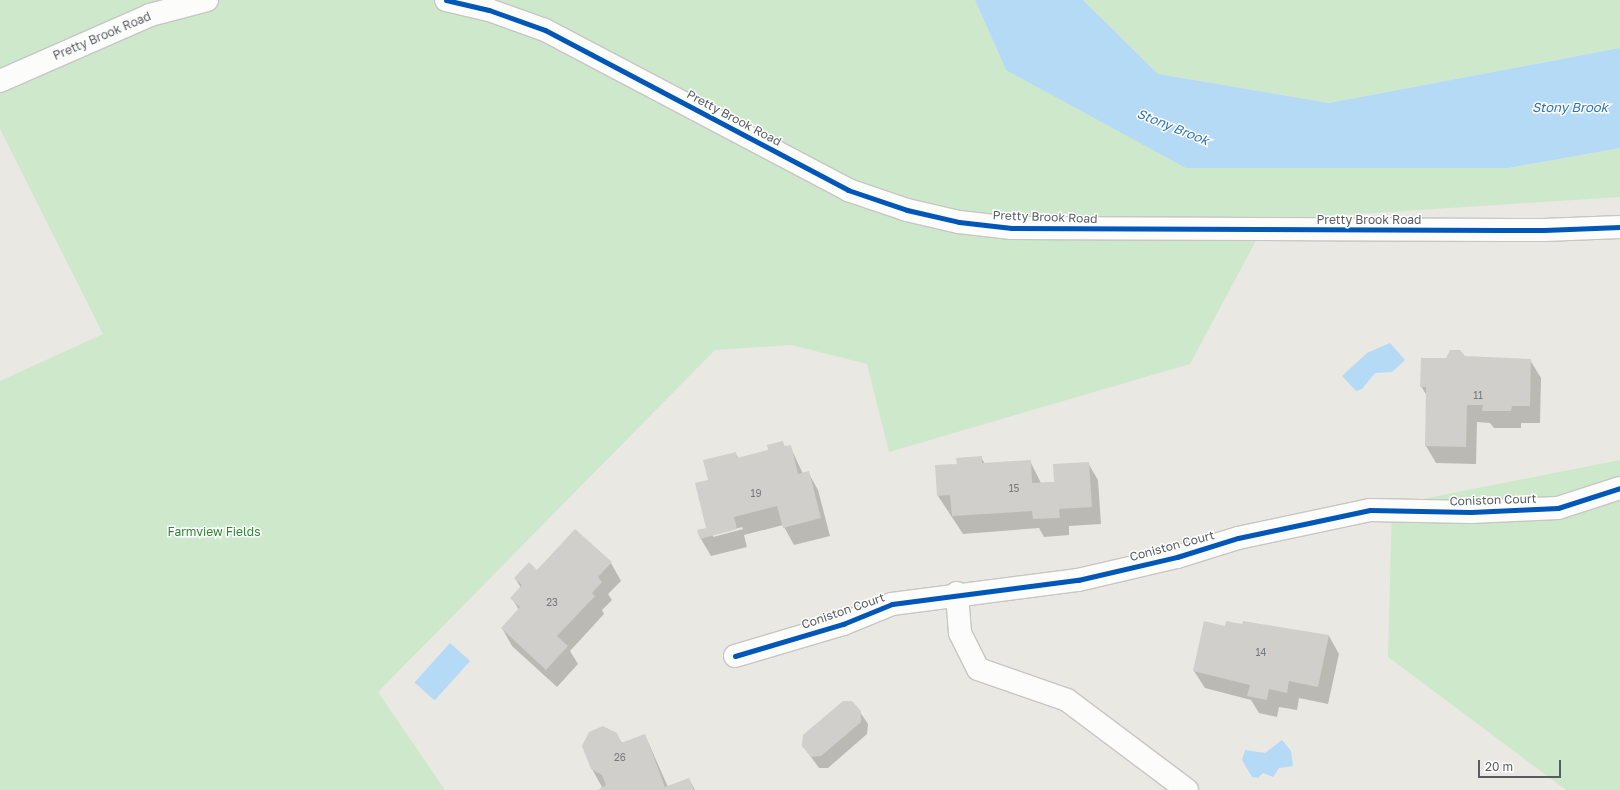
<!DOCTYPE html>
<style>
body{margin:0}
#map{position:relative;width:1620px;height:790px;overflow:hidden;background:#eae8e2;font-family:"Golos Text",sans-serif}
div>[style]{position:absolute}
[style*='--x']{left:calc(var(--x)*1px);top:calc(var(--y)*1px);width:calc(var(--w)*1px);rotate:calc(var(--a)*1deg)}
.green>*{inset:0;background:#cee8cb}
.water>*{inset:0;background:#b4daf6;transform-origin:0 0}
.shadow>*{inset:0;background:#0003}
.building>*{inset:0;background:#d0cfcb}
.roads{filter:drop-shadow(1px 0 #c6c6c5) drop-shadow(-1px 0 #c6c6c5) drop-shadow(0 1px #c6c6c5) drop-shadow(0 -1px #c6c6c5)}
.minor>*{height:22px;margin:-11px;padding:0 11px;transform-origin:11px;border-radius:11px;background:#fcfcfb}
.cycleway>*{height:5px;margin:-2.5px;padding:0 2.5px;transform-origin:2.5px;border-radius:2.5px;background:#0057b8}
span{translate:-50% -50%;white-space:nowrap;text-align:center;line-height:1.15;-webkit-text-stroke:3px #fff;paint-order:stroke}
.number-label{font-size:10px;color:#777a7d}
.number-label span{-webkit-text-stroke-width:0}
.street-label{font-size:12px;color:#585c62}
.park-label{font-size:12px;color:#2c8630}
.water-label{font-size:13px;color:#3073bb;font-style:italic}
.scale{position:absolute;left:1478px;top:760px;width:83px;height:18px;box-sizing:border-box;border:2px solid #585c62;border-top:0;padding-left:5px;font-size:12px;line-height:14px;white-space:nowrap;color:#585c62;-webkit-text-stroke:3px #fff;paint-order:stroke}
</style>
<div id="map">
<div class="green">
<div style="clip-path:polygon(0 0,975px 0,1006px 70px,1508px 168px,1620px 148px,1620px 197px,1267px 220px,1190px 364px,889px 452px,867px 364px,791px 345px,715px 350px,378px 692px,445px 790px,0 790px,0 381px,103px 334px,0 129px)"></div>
<div style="clip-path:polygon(1083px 0,1620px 0,1620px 48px,1329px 103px,1158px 74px)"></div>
<div style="clip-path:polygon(1620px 460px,1620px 790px,1566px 790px,1388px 657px,1392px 505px)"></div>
</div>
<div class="water">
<div style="clip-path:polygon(975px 0,1083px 0,1158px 74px,1329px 103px,1620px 48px,1620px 148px,1508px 168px,1186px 168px,1006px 70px)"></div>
<div style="clip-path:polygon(1390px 343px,1405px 360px,1392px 372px,1375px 373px,1362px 389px,1356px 391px,1342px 376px,1367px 353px)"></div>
<div style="left:450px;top:643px;width:27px;height:53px;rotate:42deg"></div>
<div style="clip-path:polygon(1282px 740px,1291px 751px,1293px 766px,1279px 768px,1273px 777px,1263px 773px,1258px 778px,1252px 777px,1242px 760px,1245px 750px,1265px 753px)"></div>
</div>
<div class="shadow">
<div style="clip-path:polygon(1465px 357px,1530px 360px,1541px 378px,1540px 423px,1521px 423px,1521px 428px,1494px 428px,1490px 423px,1477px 422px,1476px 464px,1436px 463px,1426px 446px,1427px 396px,1421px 386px,1446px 359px)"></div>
<div style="clip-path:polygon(evenodd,783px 443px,785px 447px,790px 446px,803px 474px,808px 472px,818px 490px,830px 536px,794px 545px,783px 525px,744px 535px,747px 547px,711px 556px,701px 539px,707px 528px,709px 480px,735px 453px,739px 459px,769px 451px,783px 443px,742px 527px,743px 529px,713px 537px,713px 535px,742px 527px)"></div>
<div style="clip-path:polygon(981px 457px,985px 464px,1030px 461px,1041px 483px,1055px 482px,1088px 463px,1098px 480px,1101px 524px,1069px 526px,1069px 535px,1044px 537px,1039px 528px,963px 534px,938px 496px,958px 465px)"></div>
<div style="clip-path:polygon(611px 563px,621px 581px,608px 594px,612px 600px,602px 610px,604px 614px,570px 651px,578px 664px,557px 687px,512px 646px,502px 628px,519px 610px,512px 598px,521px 588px,515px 578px,537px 571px)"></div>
<div style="clip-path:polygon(1243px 625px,1329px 636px,1339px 654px,1328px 704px,1299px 698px,1297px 710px,1279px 707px,1277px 717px,1259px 713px,1251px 700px,1205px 688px,1194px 671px,1226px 627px)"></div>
<div style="clip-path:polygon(860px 712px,868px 724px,867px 734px,828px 768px,819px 768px,803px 746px)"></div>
<div style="clip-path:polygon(616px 734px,622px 743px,645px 735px,668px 787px,689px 779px,695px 790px,599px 790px,602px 787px,592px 769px)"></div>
</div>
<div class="building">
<div style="clip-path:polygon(1450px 350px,1460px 350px,1465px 356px,1531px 359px,1530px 406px,1512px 406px,1511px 411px,1482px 411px,1483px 405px,1467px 405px,1466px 447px,1425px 446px,1426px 387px,1420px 387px,1421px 358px,1446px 358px)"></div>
<div style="clip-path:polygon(783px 441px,784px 446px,791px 445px,798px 474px,809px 471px,821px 518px,783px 528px,777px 506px,734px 517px,737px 529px,700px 539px,697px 530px,706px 528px,695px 483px,708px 480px,703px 460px,736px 452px,737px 458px,768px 450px,767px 445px)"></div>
<div style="clip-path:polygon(982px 456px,982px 463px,1031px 460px,1032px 483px,1054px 482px,1053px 464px,1089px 462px,1092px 507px,1059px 509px,1060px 518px,1033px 519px,1032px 511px,952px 516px,950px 495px,937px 496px,935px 465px,957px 464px,956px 458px)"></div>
<div style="clip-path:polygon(575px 529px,612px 562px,598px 577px,602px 582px,592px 593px,595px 596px,557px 636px,568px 646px,546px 670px,501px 628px,520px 607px,510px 598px,522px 585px,514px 578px,529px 562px,537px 570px)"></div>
<div style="clip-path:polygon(1204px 621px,1225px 626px,1226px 621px,1242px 624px,1243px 621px,1329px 635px,1318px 687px,1289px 681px,1287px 693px,1269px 689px,1267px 700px,1247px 696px,1250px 685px,1193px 671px)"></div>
<div style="clip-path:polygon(843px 701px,852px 701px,861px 711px,861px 722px,821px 756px,811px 757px,802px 746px,803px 735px)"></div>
<div style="clip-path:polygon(603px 726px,617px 733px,621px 743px,645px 734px,665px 787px,689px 778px,694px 790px,598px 790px,606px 785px,602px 775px,591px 769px,582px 746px,589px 732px)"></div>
</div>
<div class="roads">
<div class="minor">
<div style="--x:446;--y:0;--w:44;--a:13.1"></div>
<div style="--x:489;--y:10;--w:59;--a:19.7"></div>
<div style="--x:545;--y:30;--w:343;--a:27.8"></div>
<div style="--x:848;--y:190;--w:62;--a:18.7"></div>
<div style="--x:907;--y:210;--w:53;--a:13"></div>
<div style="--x:959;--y:222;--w:53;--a:6.5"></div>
<div style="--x:1012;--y:228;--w:532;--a:0.22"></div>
<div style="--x:1544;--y:230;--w:76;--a:-2.3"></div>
<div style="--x:0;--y:81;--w:164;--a:-23.7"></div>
<div style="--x:150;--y:15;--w:59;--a:-14.7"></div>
<div style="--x:957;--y:593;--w:40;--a:85.7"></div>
<div style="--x:960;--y:633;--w:40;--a:63.4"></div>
<div style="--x:978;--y:669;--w:94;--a:19.2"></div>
<div style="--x:1067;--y:700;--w:150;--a:36.9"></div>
<div style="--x:735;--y:656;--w:113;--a:-16.5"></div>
<div style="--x:843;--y:624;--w:53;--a:-22.2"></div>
<div style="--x:892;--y:604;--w:188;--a:-7.4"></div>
<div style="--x:1078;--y:580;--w:102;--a:-13.1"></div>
<div style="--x:1177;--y:557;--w:64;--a:-17.3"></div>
<div style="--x:1238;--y:538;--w:135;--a:-12"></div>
<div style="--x:1370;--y:510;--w:101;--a:1.1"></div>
<div style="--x:1471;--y:512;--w:87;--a:-2.6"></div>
<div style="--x:1558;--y:508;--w:65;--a:-17.9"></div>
</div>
</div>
<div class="cycleway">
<div style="--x:446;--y:0;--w:44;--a:13.1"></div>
<div style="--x:489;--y:10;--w:59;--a:19.7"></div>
<div style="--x:545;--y:30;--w:343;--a:27.8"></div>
<div style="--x:848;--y:190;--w:62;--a:18.7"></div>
<div style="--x:907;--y:210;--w:53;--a:13"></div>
<div style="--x:959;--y:222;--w:53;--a:6.5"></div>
<div style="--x:1012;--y:228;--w:532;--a:0.22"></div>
<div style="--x:1544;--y:230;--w:76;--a:-2.3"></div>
<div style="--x:735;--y:656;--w:113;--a:-16.5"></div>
<div style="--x:843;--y:624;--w:53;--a:-22.2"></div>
<div style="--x:892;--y:604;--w:188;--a:-7.4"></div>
<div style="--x:1078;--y:580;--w:102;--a:-13.1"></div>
<div style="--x:1177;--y:557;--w:64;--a:-17.3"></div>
<div style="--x:1238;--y:538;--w:135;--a:-12"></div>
<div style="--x:1370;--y:510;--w:101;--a:1.1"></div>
<div style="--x:1471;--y:512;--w:87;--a:-2.6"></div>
<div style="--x:1558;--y:508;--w:65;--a:-17.9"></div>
</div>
<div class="number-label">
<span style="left:1478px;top:396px">11</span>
<span style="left:1014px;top:489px">15</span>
<span style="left:756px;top:494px">19</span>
<span style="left:552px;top:603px">23</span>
<span style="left:1261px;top:653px">14</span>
<span style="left:620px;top:758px">26</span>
</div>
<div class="street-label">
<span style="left:102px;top:36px;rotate:-23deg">Pretty Brook Road</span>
<span style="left:734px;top:118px;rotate:28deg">Pretty Brook Road</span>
<span style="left:1045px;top:217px;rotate:2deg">Pretty Brook Road</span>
<span style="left:1369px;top:220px">Pretty Brook Road</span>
<span style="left:1493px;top:500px;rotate:-2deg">Coniston Court</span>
<span style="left:1172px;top:546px;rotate:-15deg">Coniston Court</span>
<span style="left:843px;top:611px;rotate:-19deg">Coniston Court</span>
</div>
<div class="park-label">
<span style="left:214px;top:532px">Farmview Fields</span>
</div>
<div class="water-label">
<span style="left:1570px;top:107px">Stony Brook</span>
<span style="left:1173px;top:127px;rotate:22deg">Stony Brook</span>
</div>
<div class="scale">20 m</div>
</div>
